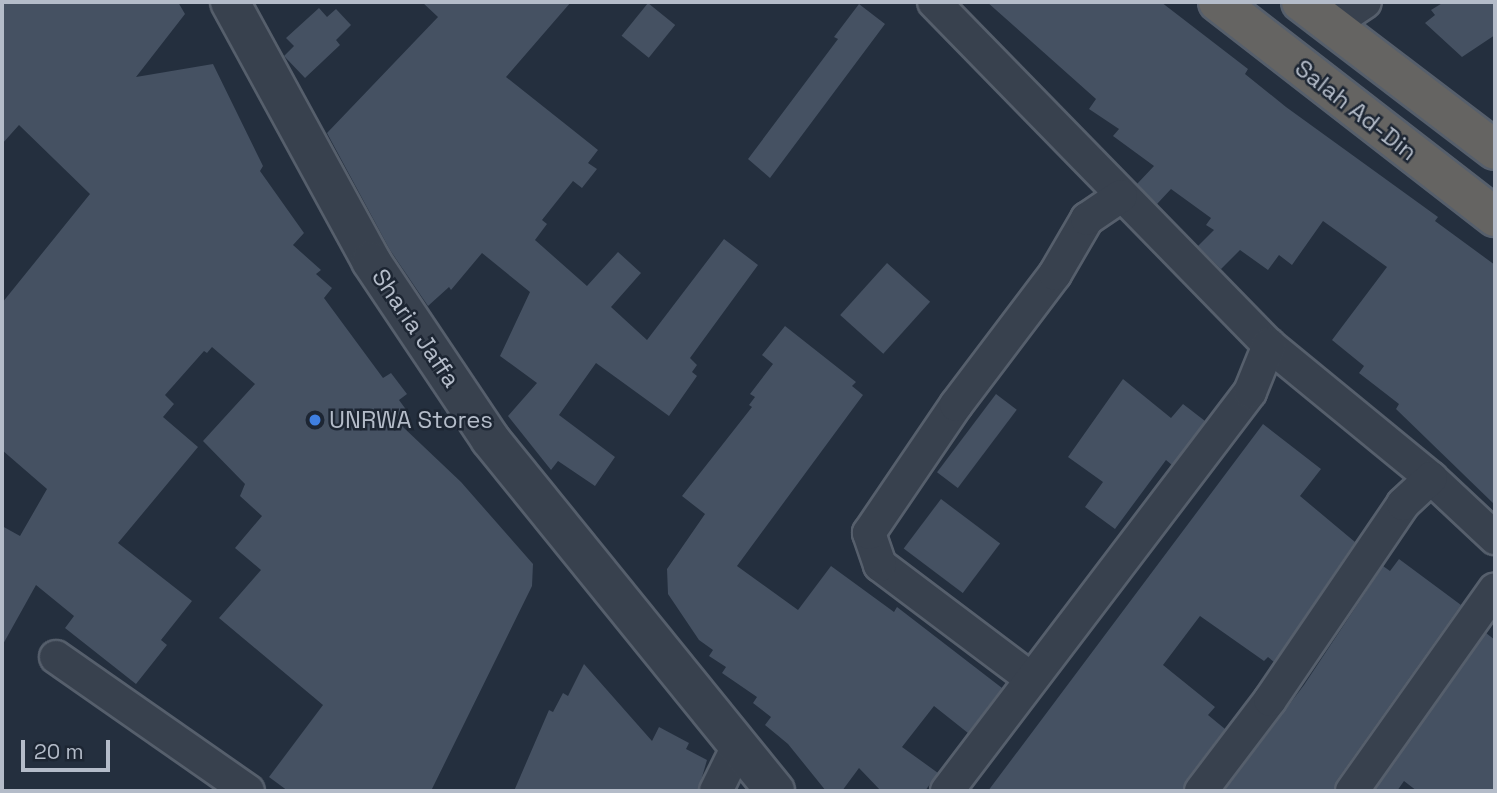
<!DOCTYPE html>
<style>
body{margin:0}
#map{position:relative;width:1497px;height:793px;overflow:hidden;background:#242f3e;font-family:"Space Grotesk",sans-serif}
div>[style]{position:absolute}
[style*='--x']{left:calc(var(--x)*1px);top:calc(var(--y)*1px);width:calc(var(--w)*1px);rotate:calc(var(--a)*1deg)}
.building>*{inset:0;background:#455162;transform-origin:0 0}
.roads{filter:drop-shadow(2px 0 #565f6c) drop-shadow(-2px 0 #565f6c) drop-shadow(0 2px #565f6c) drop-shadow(0 -2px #565f6c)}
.minor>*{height:32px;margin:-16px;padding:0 16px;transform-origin:16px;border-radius:16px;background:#38414e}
.tertiary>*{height:38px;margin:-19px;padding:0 19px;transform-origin:19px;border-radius:19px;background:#38414e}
.trunk>*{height:38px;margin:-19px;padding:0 19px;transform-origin:19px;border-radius:19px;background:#656462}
.dots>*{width:19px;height:19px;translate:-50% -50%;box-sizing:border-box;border:4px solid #1d2633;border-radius:50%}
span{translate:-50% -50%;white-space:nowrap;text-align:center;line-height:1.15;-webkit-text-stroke:5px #1d2633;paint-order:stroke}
.street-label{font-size:24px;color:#b4bcc9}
.poi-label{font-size:24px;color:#b4bcc9}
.left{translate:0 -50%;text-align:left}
.frame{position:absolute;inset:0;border:4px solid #b4bcc9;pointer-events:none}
.scale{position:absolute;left:21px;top:740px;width:89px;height:32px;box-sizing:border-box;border:4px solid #b4bcc9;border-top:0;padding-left:9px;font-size:21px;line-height:24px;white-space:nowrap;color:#b4bcc9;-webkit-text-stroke:5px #1d2633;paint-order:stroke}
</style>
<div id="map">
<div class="building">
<div style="clip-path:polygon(2px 2px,178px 2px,185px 14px,136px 77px,213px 64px,263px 166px,260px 171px,304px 233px,293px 245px,321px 270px,316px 274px,332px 288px,324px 298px,383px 378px,391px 373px,407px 394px,399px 400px,410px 415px,403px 427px,461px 482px,533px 564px,532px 586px,431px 791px,288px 791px,269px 777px,323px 705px,219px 618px,261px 570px,235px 548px,262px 516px,240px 496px,245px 484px,203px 441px,255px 384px,212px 347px,207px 353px,204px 351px,165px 395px,174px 404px,163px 417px,198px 447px,118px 543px,192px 601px,161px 640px,167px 645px,136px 684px,65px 628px,74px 616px,36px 585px,2px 646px,2px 526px,20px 536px,47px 489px,2px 450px,2px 303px,90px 194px,19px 125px,2px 144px)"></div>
<div style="clip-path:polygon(422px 2px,571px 2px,506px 77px,598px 150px,588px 163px,597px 169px,582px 188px,573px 181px,542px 220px,547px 224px,535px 240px,587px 286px,618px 252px,641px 273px,611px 307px,647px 340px,724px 239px,758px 265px,690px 358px,697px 365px,692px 372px,697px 376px,669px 416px,596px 363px,559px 415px,615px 457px,595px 486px,558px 461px,551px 470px,508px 416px,537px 383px,500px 356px,530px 292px,482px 253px,451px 290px,449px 287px,428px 306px,390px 250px,327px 133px,438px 17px)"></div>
<div style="clip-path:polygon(987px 2px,1161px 2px,1248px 69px,1245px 74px,1286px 107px,1438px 217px,1435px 221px,1495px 265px,1495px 505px,1396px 409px,1399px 404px,1359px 373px,1364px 366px,1332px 340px,1387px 267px,1323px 221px,1292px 265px,1279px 255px,1268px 270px,1240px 250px,1221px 269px,1198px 246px,1214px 230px,1206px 225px,1211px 218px,1171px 189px,1157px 204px,1137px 184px,1154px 166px,1113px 136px,1119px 129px,1089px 109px,1096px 99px)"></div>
<div style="clip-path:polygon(1444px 2px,1495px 2px,1495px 35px,1462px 57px,1425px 23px,1435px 15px,1431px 10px)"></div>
<div style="left:648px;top:3px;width:35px;height:42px;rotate:39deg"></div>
<div style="clip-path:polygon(859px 4px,885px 24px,770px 178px,748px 159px,838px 39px,834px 37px)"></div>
<div style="clip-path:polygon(319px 8px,327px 17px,336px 9px,351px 25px,336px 40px,340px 45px,305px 78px,284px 56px,294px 46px,286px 38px)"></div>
<div style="left:887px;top:263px;width:58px;height:70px;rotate:42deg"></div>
<div style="clip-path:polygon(785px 326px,856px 382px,852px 386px,863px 395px,737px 566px,798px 610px,831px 566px,894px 612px,897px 607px,1002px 688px,968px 733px,934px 706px,902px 747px,938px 773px,925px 791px,881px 791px,859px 768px,842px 791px,826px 791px,788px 744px,765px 725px,771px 717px,753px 703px,757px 697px,722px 673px,726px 667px,709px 656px,713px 650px,699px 640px,668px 594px,667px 569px,705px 514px,682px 496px,752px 407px,749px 405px,755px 397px,750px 394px,773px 364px,762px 355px)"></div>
<div style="clip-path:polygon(1123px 379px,1171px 418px,1183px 404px,1205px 421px,1172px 465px,1166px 460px,1115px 529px,1085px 507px,1103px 482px,1068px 457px)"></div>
<div style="left:996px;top:394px;width:26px;height:98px;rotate:37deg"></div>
<div style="clip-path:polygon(1263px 424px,1321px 469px,1300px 496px,1355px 542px,1274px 662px,1268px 657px,1264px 661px,1200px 616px,1163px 665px,1215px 707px,1208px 715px,1225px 729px,1186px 780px,1183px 791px,988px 791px)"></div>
<div style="left:941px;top:499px;width:74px;height:62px;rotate:37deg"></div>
<div style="clip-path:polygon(1399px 559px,1461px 605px,1337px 780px,1334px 791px,1224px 791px,1304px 685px,1383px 566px,1390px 571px)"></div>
<div style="clip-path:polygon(1486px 633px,1495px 640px,1495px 791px,1417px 791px,1404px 781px,1397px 791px,1374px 791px)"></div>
<div style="clip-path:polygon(584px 664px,652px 741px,659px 727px,689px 743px,686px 749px,707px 760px,698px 791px,514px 791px,549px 710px,553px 712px,563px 693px,568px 696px)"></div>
</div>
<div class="roads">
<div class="minor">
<div style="--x:934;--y:2;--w:479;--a:45.7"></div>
<div style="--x:1269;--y:345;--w:210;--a:39.4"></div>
<div style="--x:1431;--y:478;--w:88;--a:43.2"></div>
<div style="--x:1329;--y:26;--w:43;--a:-33.7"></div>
<div style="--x:56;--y:657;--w:234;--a:34.9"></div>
<div style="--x:1030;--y:678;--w:188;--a:-143"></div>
<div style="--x:880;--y:565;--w:34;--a:-109"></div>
<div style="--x:869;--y:533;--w:155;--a:-55.8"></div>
<div style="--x:956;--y:405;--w:164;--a:-52.9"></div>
<div style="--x:1055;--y:274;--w:64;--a:-59.8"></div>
<div style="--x:1087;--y:219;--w:41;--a:-34.1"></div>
<div style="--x:716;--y:791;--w:50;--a:-63.9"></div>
<div style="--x:947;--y:791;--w:501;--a:-52.79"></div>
<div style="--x:1250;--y:392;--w:51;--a:-68"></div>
<div style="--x:1201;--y:791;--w:114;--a:-52.8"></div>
<div style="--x:1270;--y:700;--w:237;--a:-55.8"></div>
<div style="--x:1403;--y:504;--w:38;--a:-43"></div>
<div style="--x:1352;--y:791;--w:247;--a:-54.7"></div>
</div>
<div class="tertiary">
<div style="--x:230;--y:2;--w:295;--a:61.4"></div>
<div style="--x:371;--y:261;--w:214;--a:56.2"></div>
<div style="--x:490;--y:439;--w:453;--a:51"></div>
</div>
<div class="trunk">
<div style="--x:1218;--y:2;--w:351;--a:37.8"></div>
<div style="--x:1301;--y:2;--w:244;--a:37.3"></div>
</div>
</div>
<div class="dots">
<div style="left:315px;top:420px;background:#3f7fe0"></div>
</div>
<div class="street-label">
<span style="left:1356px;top:110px;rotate:38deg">Salah Ad-Din</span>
<span style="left:416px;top:328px;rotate:56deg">Sharia Jaffa</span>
</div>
<div class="poi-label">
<span class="left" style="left:329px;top:420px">UNRWA Stores</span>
</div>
<div class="frame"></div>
<div class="scale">20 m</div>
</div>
